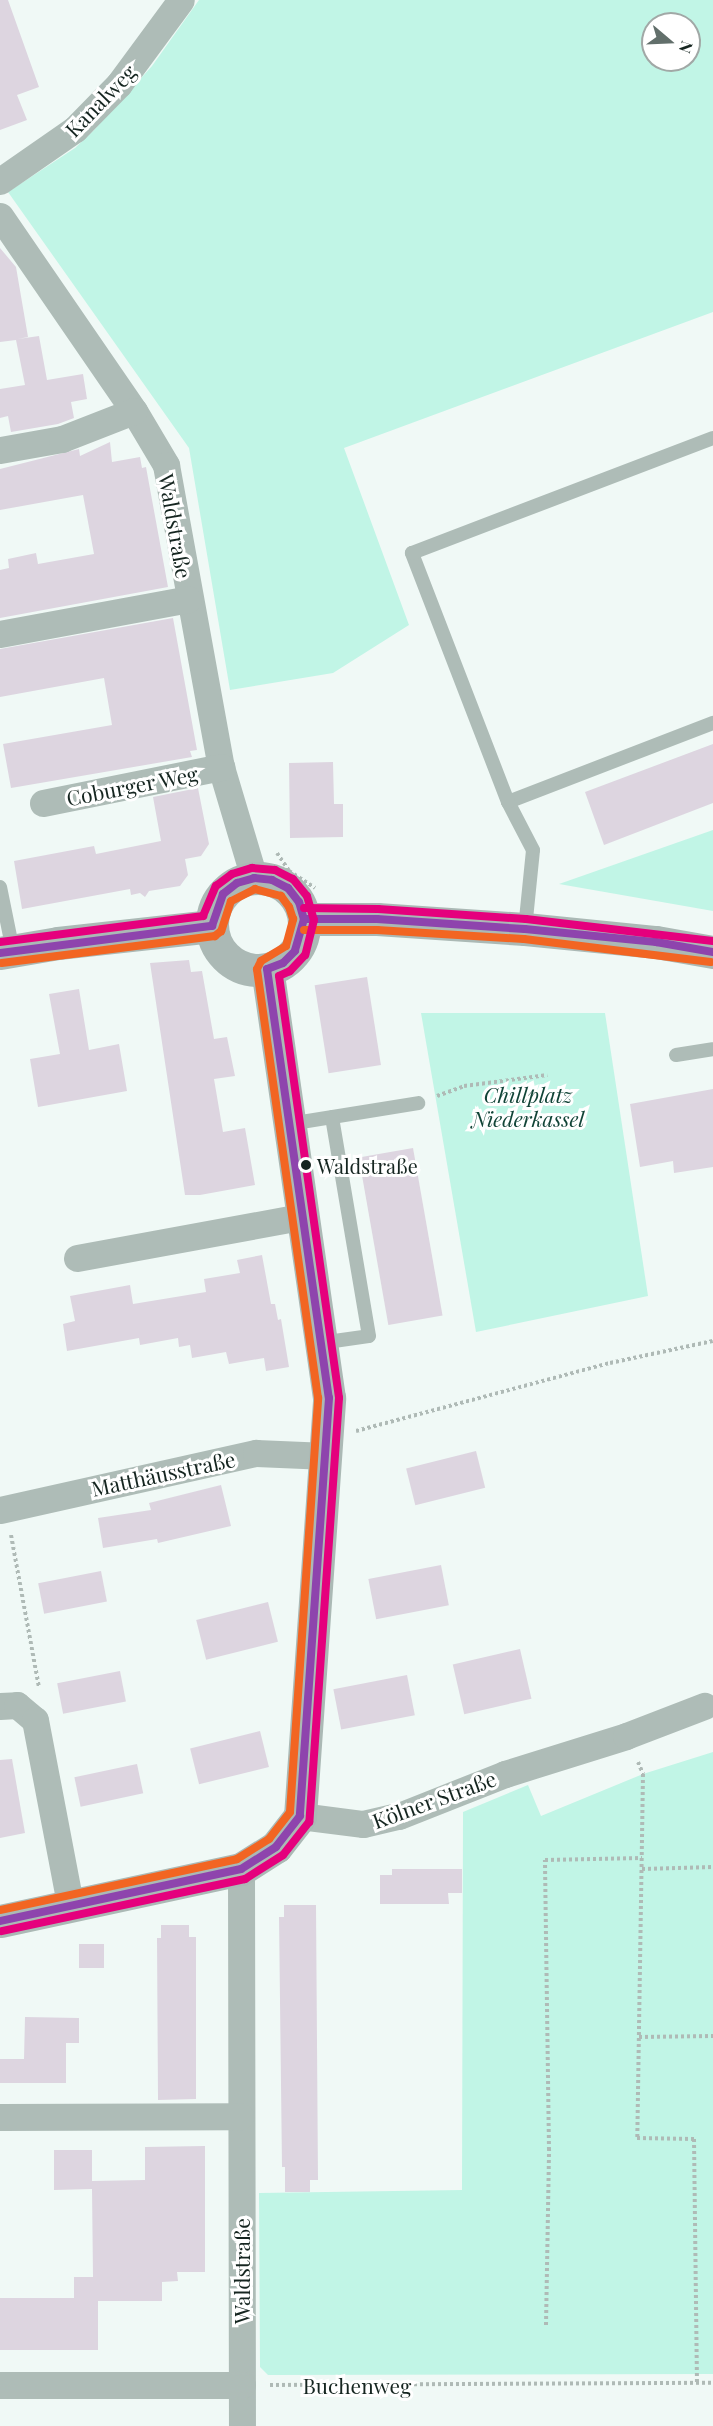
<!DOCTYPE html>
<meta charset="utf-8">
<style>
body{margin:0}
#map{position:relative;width:713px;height:2426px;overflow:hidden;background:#f0f9f6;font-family:"Playfair Display",serif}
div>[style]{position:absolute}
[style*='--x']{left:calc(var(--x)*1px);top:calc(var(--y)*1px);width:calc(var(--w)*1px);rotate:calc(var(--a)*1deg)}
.green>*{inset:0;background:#c1f5e6}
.building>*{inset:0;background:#ddd5e0;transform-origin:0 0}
.path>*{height:4px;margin-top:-2px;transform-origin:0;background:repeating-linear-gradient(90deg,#afbab6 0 3px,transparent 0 6px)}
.lane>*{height:14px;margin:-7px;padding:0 7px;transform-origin:7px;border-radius:7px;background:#aebcb7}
.street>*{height:27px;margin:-13.5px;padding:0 13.5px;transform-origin:13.5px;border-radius:13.5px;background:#aebcb7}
.secondary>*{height:33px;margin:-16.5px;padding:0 16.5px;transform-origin:16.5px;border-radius:16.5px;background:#abb9b5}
.secondary>.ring{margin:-16.5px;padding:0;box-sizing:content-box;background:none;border:33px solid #abb9b5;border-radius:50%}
.bus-1>*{height:8px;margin:-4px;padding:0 4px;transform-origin:4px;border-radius:4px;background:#8e44ad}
.bus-2>*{height:8px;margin:-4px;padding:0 4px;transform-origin:4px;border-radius:4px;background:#f26522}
.bus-3>*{height:8px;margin:-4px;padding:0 4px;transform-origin:4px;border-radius:4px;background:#e5007d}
.dots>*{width:16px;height:16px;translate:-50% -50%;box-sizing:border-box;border:3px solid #fff;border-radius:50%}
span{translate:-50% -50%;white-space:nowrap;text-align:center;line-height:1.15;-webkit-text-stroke:6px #fff;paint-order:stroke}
.bus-label{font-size:20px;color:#152520}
.left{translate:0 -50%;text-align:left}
.street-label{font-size:21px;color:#152520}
.park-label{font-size:21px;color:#114437;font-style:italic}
.north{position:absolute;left:641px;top:12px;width:60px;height:60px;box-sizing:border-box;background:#fff;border:2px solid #a1a8a6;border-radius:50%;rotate:109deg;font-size:16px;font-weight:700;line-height:24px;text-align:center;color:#152520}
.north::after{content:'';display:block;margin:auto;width:21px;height:27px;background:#626f6b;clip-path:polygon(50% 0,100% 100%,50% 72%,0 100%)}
</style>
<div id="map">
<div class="green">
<div style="clip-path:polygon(evenodd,199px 0,713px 0,713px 312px,344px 448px,409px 625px,333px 673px,230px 690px,189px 448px,8px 192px,75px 148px,94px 130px,152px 66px,199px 0,653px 24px,689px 24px,689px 60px,653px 60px,653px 24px)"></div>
<div style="clip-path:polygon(713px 830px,713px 911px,559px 884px)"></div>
<div style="clip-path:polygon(421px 1013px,605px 1013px,648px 1296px,476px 1332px)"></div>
<div style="clip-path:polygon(713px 1752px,713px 2374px,268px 2375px,260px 2367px,259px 2193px,462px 2190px,463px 1812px,528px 1785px,541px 1816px,643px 1774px)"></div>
</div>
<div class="building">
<div style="clip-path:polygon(0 0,8px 0,39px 87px,17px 95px,27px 120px,0 130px)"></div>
<div style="clip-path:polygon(0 248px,16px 267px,28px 337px,18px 339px,39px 336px,47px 380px,83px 374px,87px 399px,71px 402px,74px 418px,58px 424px,11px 432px,8px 416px,0 418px,0 389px,25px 385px,16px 340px,0 342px)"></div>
<div style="clip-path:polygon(110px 442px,112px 462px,140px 457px,142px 468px,146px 467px,168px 587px,0 618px,0 570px,9px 568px,8px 559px,36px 553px,38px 564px,94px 554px,83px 495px,0 510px,0 469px,79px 449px,80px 456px)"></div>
<div style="clip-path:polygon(173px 618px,197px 750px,190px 751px,192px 757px,11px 788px,3px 744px,112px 725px,104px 678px,0 697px,0 649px)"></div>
<div style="clip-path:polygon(713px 744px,713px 803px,604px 845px,585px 792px)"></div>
<div style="clip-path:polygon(333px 762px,334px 804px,343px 804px,343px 837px,290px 838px,289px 763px)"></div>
<div style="clip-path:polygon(198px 788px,209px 844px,201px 856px,185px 859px,188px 875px,180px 886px,149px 891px,145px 897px,140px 893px,131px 895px,130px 889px,22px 909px,14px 861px,94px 846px,96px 854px,161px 841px,153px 797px)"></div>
<div style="clip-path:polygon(189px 960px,191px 972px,202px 971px,214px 1039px,227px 1037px,235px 1076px,214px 1079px,223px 1132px,245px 1128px,255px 1185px,200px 1195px,185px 1195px,150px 963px)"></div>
<div style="left:367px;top:977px;width:89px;height:53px;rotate:81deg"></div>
<div style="clip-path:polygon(79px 989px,89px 1050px,119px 1044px,127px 1091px,38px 1107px,30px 1059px,60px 1054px,49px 994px)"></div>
<div style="clip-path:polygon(713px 1089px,713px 1167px,674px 1173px,673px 1161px,640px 1167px,630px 1104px)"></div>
<div style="left:413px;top:1148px;width:170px;height:55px;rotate:80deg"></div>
<div style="clip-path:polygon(262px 1255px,271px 1304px,275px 1304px,278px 1320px,281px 1319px,289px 1367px,266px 1371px,264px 1358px,229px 1364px,226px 1352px,192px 1358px,190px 1345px,179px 1347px,178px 1338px,140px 1345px,139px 1338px,67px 1351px,63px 1324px,75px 1321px,70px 1296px,130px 1285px,133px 1304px,206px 1292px,204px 1279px,240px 1273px,237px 1260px)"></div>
<div style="left:476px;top:1451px;width:38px;height:72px;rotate:76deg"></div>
<div style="clip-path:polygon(221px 1485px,231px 1526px,158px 1543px,157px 1539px,103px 1548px,98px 1518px,151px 1510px,149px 1503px)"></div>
<div style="left:441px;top:1565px;width:41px;height:74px;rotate:79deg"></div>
<div style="left:101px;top:1571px;width:31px;height:64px;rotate:79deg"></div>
<div style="left:268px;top:1602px;width:41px;height:74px;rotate:76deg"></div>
<div style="left:520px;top:1649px;width:51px;height:69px;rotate:77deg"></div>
<div style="left:120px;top:1671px;width:31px;height:64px;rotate:79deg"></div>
<div style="left:407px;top:1675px;width:41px;height:75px;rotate:79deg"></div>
<div style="left:260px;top:1731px;width:37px;height:72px;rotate:76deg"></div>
<div style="clip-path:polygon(12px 1759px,25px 1833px,0 1838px,0 1760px)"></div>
<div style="left:137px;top:1764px;width:30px;height:64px;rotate:78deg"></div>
<div style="clip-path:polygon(392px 1869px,462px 1869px,462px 1893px,448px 1893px,449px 1904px,380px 1904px,380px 1875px,392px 1875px)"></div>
<div style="clip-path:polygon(284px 1905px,316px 1905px,318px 2180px,310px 2180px,310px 2192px,285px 2192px,285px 2167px,282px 2167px,279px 1917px,284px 1917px)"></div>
<div style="clip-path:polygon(161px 1925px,189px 1925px,189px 1937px,196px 1937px,196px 2099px,158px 2100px,157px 1938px,161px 1938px)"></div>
<div style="left:79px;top:1944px;width:25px;height:24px"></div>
<div style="clip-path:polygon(25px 2017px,79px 2018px,79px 2043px,66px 2043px,66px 2083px,0 2083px,0 2059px,24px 2059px)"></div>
<div style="clip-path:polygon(205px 2146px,205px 2272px,177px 2272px,178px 2281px,162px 2282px,162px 2301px,98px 2301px,98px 2350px,0 2350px,0 2298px,74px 2298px,74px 2277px,93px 2277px,92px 2189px,54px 2190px,54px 2150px,92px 2150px,92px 2181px,145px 2180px,145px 2147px)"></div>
</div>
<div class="path">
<div style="--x:277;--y:853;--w:22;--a:56"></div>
<div style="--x:289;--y:871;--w:31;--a:33"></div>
<div style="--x:437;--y:1096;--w:29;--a:-20"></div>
<div style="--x:464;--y:1086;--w:84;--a:-7.5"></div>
<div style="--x:356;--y:1431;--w:263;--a:-15"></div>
<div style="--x:610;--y:1363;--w:105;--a:-12.1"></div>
<div style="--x:11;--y:1535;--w:155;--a:79.6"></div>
<div style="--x:638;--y:1762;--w:13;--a:67"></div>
<div style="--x:643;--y:1774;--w:364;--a:90.9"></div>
<div style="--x:637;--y:2138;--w:57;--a:1"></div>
<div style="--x:694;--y:2139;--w:244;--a:89.3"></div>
<div style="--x:642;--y:1869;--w:71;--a:-1.6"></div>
<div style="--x:639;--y:2037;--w:74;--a:-0.8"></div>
<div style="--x:546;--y:2325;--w:175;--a:-89"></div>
<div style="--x:549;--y:2150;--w:290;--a:-90.8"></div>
<div style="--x:545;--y:1860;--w:97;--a:-1.2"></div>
<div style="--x:270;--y:2385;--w:443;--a:-0.3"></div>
</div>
<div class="lane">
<div style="--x:508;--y:802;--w:220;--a:-21.1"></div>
<div style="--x:0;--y:887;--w:65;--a:78.5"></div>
<div style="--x:525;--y:929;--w:79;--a:-84.2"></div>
<div style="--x:533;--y:850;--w:54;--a:-117.5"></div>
<div style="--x:508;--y:802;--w:267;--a:-111.1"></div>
<div style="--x:412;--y:553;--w:322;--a:-20.9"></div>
<div style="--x:676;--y:1055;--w:37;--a:-9"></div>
<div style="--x:289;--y:1124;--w:131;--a:-9.2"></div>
<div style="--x:320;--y:1343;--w:49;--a:-8.1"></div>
<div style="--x:369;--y:1336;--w:222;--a:-99.6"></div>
</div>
<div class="street">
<div style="--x:0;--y:181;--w:91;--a:-34.7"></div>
<div style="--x:75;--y:129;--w:63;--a:-45.6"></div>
<div style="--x:119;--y:84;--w:104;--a:-53.6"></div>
<div style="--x:0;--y:216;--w:237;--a:55.5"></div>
<div style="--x:134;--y:411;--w:63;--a:59.3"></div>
<div style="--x:166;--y:465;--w:307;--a:79.7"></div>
<div style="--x:221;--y:767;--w:116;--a:73.4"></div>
<div style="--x:0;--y:450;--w:63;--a:-10.1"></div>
<div style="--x:62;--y:439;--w:77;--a:-21.3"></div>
<div style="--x:0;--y:634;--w:191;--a:-10.5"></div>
<div style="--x:43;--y:803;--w:182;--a:-11.4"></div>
<div style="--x:77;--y:1258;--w:227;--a:-10.4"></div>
<div style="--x:0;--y:1510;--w:262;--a:-12.6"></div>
<div style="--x:256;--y:1453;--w:71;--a:2.4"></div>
<div style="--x:0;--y:1706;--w:17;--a:-3"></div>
<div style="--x:17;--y:1705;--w:23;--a:40"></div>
<div style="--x:35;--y:1720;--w:191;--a:79.2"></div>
<div style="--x:300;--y:1816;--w:64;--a:7.2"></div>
<div style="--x:363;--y:1824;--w:37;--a:-13"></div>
<div style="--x:399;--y:1816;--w:114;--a:-21.6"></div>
<div style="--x:505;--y:1774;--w:127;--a:-17.4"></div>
<div style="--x:626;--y:1736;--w:84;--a:-21"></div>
<div style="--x:241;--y:1869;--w:557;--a:89.9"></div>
<div style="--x:0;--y:2117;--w:240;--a:-0.2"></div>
<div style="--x:0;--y:2385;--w:242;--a:0"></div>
</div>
<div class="secondary">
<div class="ring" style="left:212px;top:878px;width:59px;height:59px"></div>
<div style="--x:304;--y:919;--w:73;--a:0"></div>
<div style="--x:377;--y:919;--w:148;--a:3.9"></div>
<div style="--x:525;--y:929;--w:132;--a:5.7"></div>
<div style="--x:656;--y:942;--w:58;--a:10"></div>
<div style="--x:0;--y:953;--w:59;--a:-9.8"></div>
<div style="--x:58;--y:943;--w:155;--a:-6.3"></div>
<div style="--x:0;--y:1921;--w:247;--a:-12.2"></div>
<div style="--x:241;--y:1869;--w:41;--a:-32.2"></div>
<div style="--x:276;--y:1847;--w:39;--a:-52"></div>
<div style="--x:300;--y:1816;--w:419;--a:-86"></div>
<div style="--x:329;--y:1398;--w:433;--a:-98.2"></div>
</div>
<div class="bus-1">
<div style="--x:304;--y:919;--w:73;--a:0"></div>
<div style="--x:377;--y:919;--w:148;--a:3.9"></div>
<div style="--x:525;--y:929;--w:132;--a:5.7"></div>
<div style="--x:656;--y:942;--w:58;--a:10"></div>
<div style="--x:0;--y:953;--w:214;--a:-7.3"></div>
<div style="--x:212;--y:926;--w:34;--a:-71"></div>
<div style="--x:223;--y:894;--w:18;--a:-38"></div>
<div style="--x:237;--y:883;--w:18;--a:-16"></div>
<div style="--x:254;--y:878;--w:18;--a:6"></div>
<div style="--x:272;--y:880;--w:18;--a:27"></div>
<div style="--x:288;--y:888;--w:18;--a:52"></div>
<div style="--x:299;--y:902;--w:18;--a:74"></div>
<div style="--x:304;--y:919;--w:33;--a:106"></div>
<div style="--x:295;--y:951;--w:17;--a:135"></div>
<div style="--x:283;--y:963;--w:17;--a:159"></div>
<div style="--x:267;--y:969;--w:433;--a:81.8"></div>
<div style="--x:329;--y:1398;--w:419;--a:94"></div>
<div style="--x:300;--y:1816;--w:39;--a:128"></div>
<div style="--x:276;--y:1847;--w:41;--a:147.8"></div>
<div style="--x:241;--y:1869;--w:247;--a:167.8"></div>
</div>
<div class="bus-2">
<div style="--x:304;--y:930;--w:73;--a:0"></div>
<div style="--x:377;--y:930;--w:147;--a:3.5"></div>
<div style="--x:524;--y:939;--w:188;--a:7"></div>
<div style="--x:0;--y:1910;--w:242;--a:-12.1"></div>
<div style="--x:237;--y:1859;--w:38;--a:-32"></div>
<div style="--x:269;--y:1839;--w:34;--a:-52"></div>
<div style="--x:290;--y:1812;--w:415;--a:-86.1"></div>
<div style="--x:318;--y:1398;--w:433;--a:-98.1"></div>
<div style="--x:257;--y:969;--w:9;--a:-63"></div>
<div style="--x:261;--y:961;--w:29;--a:-31"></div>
<div style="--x:286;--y:946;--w:28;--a:-75"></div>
<div style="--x:293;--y:919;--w:13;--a:-108"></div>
<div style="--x:289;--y:907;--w:14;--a:-126"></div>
<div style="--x:281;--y:896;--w:27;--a:-165"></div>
<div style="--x:255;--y:889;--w:27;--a:153"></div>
<div style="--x:231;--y:901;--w:32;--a:108"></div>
<div style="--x:221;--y:931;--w:8;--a:140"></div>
<div style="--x:215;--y:936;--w:215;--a:172.8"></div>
</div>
<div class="bus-3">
<div style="--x:304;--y:908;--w:74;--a:0.8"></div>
<div style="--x:378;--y:909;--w:148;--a:3.9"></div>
<div style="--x:526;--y:919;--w:188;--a:6.7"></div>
<div style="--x:0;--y:942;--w:205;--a:-7.3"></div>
<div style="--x:203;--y:916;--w:33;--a:-67"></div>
<div style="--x:216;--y:886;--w:20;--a:-37"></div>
<div style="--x:232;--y:874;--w:21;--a:-17"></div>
<div style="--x:252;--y:868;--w:23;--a:5"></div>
<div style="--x:275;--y:870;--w:20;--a:27"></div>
<div style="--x:293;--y:879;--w:22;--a:51"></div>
<div style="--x:307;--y:896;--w:25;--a:74"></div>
<div style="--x:314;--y:920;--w:36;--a:104"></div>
<div style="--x:305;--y:955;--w:22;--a:133"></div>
<div style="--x:290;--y:971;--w:12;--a:156"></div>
<div style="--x:279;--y:976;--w:426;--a:81.9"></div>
<div style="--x:339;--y:1398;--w:425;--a:94"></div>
<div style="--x:309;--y:1822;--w:42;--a:128.2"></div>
<div style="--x:283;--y:1855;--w:45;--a:147.7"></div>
<div style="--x:245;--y:1879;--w:249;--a:167.9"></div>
</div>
<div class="dots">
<div style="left:306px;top:1165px;background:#152520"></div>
</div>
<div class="bus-label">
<span class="left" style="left:317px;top:1165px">Waldstraße</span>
</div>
<div class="street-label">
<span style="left:100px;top:100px;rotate:-46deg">Kanalweg</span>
<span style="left:176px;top:526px;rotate:80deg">Waldstraße</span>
<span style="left:132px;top:785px;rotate:-11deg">Coburger Weg</span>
<span style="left:163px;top:1473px;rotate:-12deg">Matthäusstraße</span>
<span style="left:434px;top:1799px;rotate:-20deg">Kölner Straße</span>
<span style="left:241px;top:2271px;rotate:-90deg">Waldstraße</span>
<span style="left:357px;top:2385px">Buchenweg</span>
</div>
<div class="park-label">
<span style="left:528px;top:1106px">Chillplatz<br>Niederkassel</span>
</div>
<div class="north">N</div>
</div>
